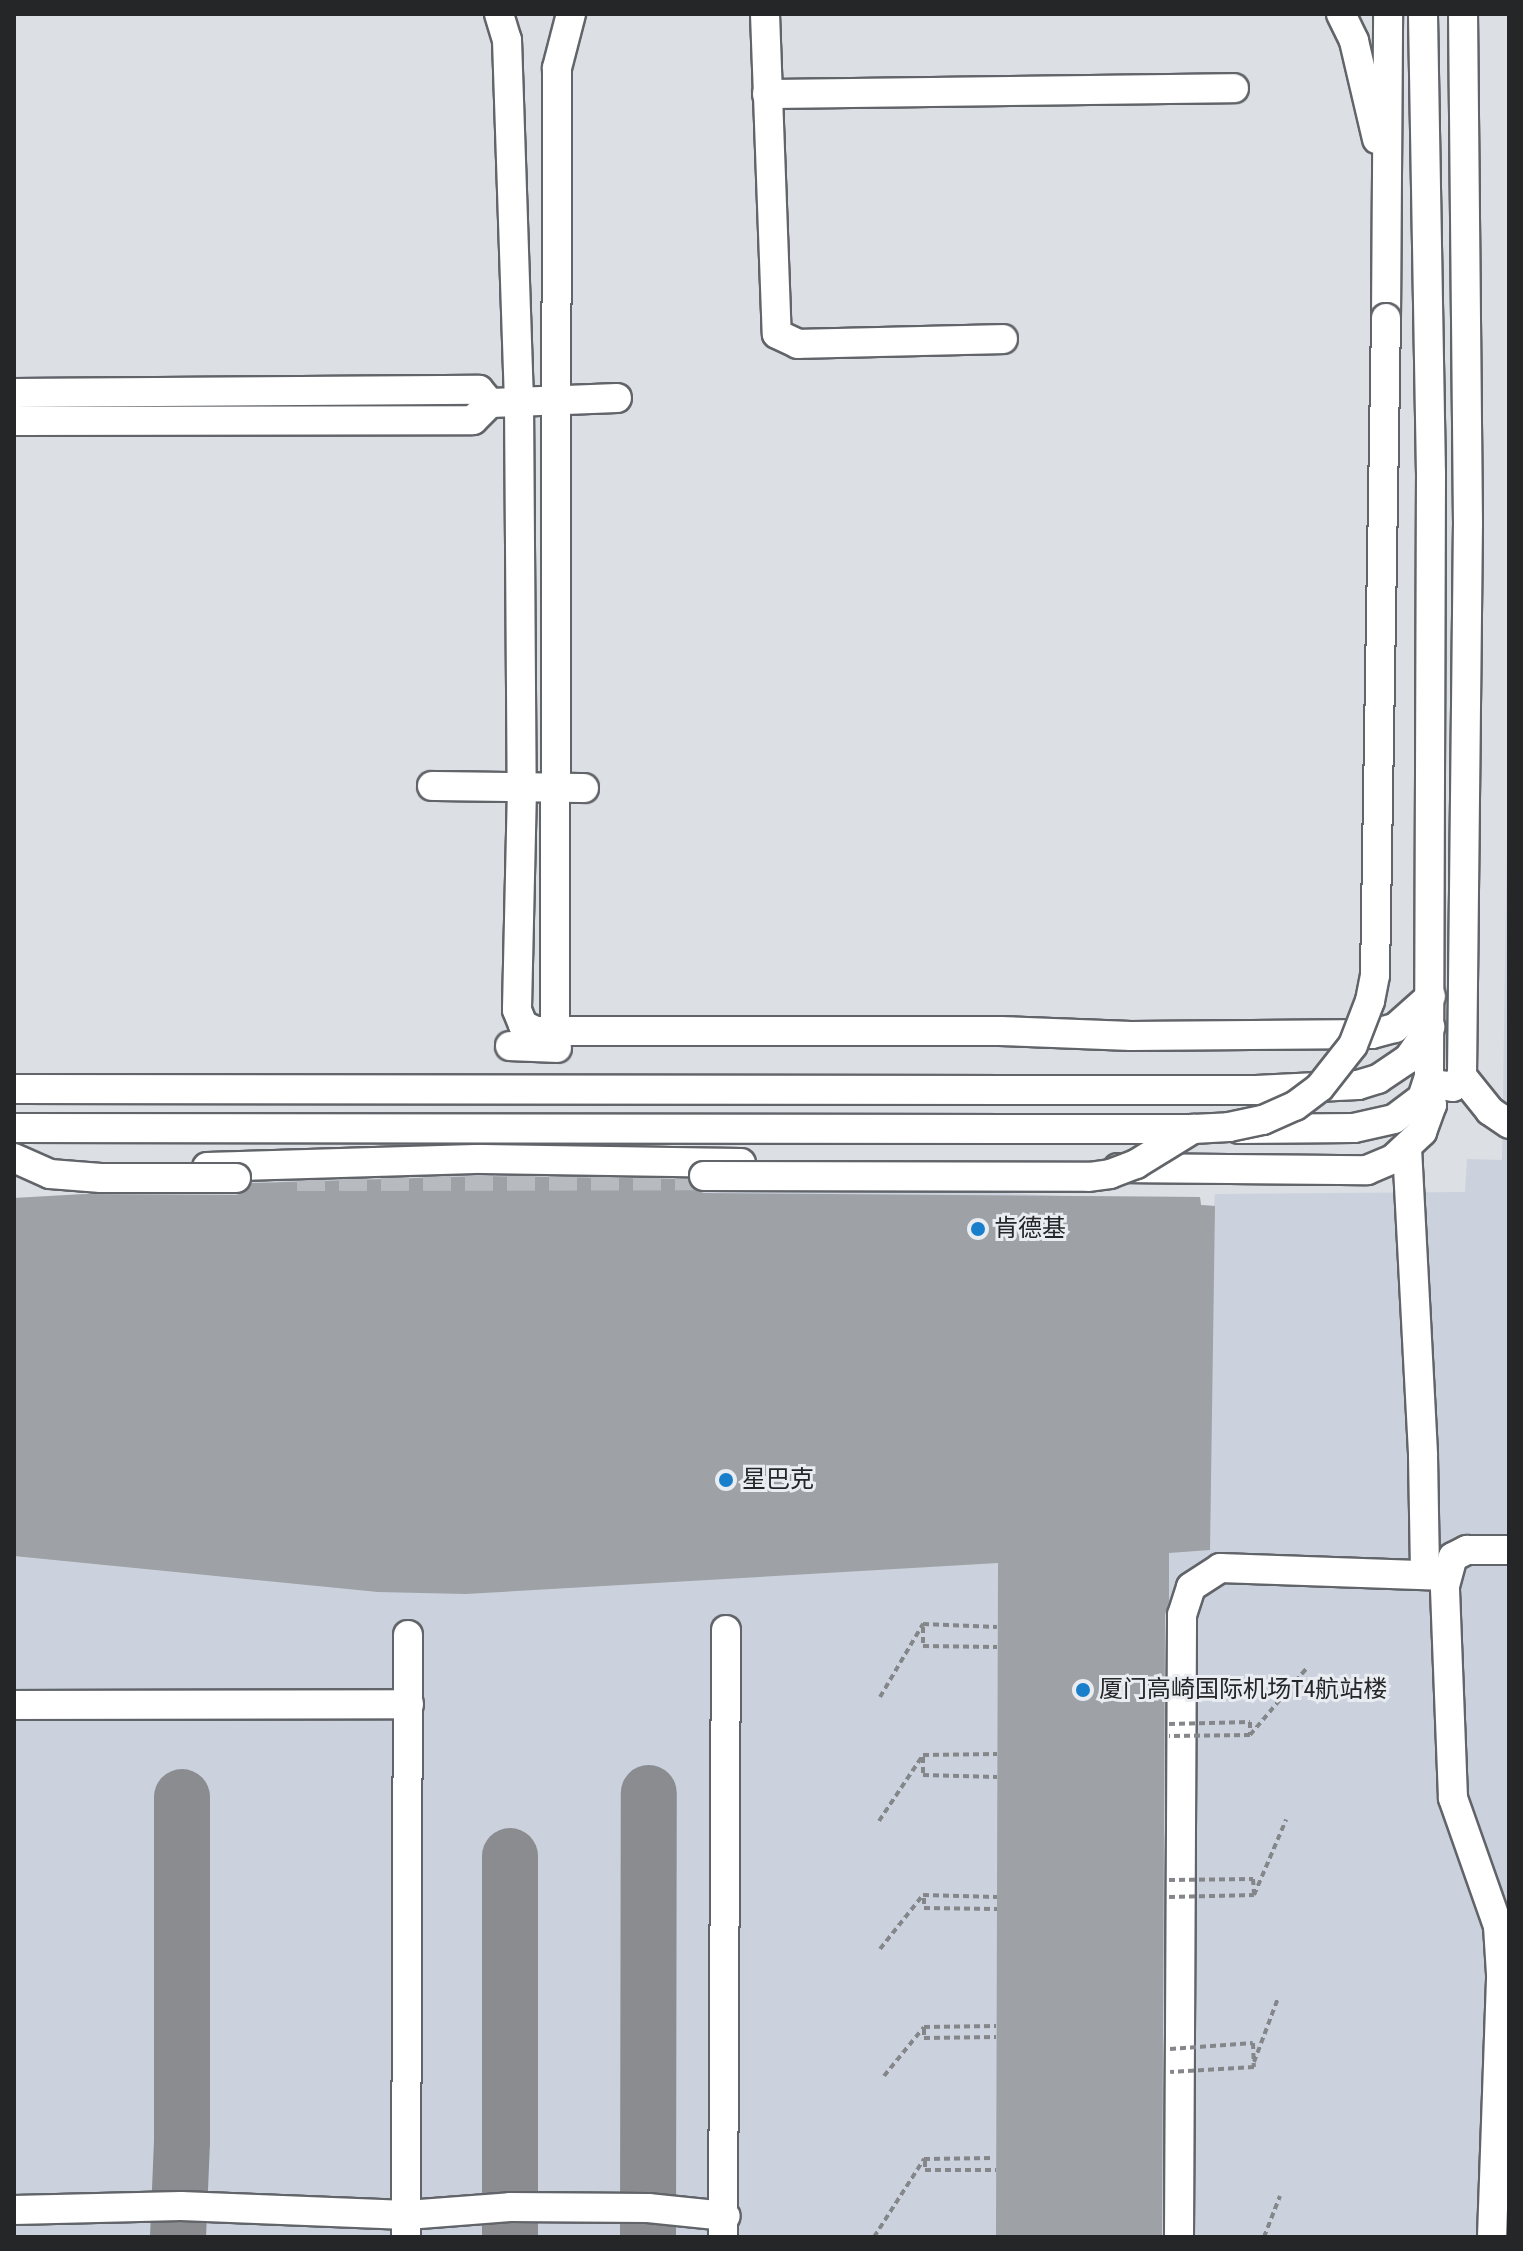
<!DOCTYPE html>
<meta charset="utf-8">
<style>
body{margin:0}
#map{position:relative;width:1523px;height:2251px;overflow:hidden;background:#dcdfe4;font-family:"Roboto Condensed","Noto Sans SC",sans-serif}
div>[style]{position:absolute}
[style*='--x']{left:calc(var(--x)*1px);top:calc(var(--y)*1px);width:calc(var(--w)*1px);rotate:calc(var(--a)*1deg)}
.built>*{inset:0;background:#cbd2dd}
.taxiway>*{height:56px;margin:-28px;padding:0 28px;transform-origin:28px;border-radius:28px;background:#8a8c90}
.building>*{inset:0;background:#9ea1a5}
.minor-tunnel>*{height:28px;margin-top:-14px;transform-origin:0;background:repeating-linear-gradient(90deg,#b7babe 0 28px,transparent 0 42px)}
.path>*{height:4px;margin-top:-2px;transform-origin:0;background:repeating-linear-gradient(90deg,#848689 0 6px,transparent 0 10px)}
.roads{filter:drop-shadow(2px 0 #616468) drop-shadow(-2px 0 #616468) drop-shadow(0 2px #616468) drop-shadow(0 -2px #616468)}
.minor>*{height:28px;margin:-14px;padding:0 14px;transform-origin:14px;border-radius:14px;background:#fff}
.path-bridge>*{height:4px;margin-top:-2px;transform-origin:0;background:repeating-linear-gradient(90deg,#848689 0 6px,transparent 0 10px)}
.bridges{filter:drop-shadow(2px 0 #616468) drop-shadow(-2px 0 #616468) drop-shadow(0 2px #616468) drop-shadow(0 -2px #616468)}
.minor-bridge>*{height:28px;margin:-14px;padding:0 14px;transform-origin:14px;border-radius:14px;background:#fff}
.dots>*{width:22px;height:22px;translate:-50% -50%;box-sizing:border-box;border:4px solid #e9ecf1;border-radius:50%}
span{translate:-50% -50%;white-space:nowrap;text-align:center;line-height:1.15;-webkit-text-stroke:6px #e9ecf1;paint-order:stroke}
.poi-label{font-size:24px;color:#252628}
.left{translate:0 -50%;text-align:left}
.frame{position:absolute;inset:0;border:16px solid #252628;pointer-events:none}
</style>
<div id="map">
<div class="built">
<div style="clip-path:polygon(1509px 704px,1509px 2237px,14px 2237px,14px 1198px,119px 1192px,276px 1173px,588px 1170px,1060px 1196px,1200px 1197px,1201px 1205px,1214px 1206px,1215px 1194px,1465px 1192px,1467px 1159px,1502px 1160px)"></div>
</div>
<div class="taxiway">
<div style="--x:510;--y:1856;--w:381;--a:90"></div>
<div style="--x:178;--y:2237;--w:95;--a:-87.6"></div>
<div style="--x:182;--y:2142;--w:345;--a:-90"></div>
<div style="--x:648;--y:2237;--w:444;--a:-89.9"></div>
</div>
<div class="building">
<div style="clip-path:polygon(483px 1176px,688px 1179px,695px 1190px,704px 1193px,1200px 1197px,1201px 1205px,1215px 1206px,1210px 1550px,1169px 1553px,1169px 1601px,1165px 1615px,1162px 2237px,996px 2237px,998px 1563px,466px 1594px,378px 1592px,14px 1556px,14px 1198px,85px 1194px,236px 1195px,245px 1192px,252px 1183px)"></div>
</div>
<div class="minor-tunnel">
<div style="--x:297;--y:1177;--w:407;--a:-0.1"></div>
</div>
<div class="path">
<div style="--x:923;--y:1627;--w:19;--a:90"></div>
<div style="--x:923;--y:1646;--w:74;--a:0.8"></div>
<div style="--x:880;--y:1697;--w:85;--a:-59.5"></div>
<div style="--x:923;--y:1624;--w:74;--a:2.3"></div>
<div style="--x:1250;--y:1735;--w:87;--a:-49.7"></div>
<div style="--x:923;--y:1757;--w:18;--a:90"></div>
<div style="--x:923;--y:1775;--w:74;--a:1.5"></div>
<div style="--x:879;--y:1821;--w:79;--a:-56.3"></div>
<div style="--x:923;--y:1755;--w:74;--a:-0.8"></div>
<div style="--x:924;--y:1898;--w:10;--a:90"></div>
<div style="--x:924;--y:1908;--w:73;--a:0.8"></div>
<div style="--x:880;--y:1949;--w:69;--a:-51.5"></div>
<div style="--x:923;--y:1895;--w:74;--a:1.5"></div>
<div style="--x:924;--y:2029;--w:9;--a:90"></div>
<div style="--x:924;--y:2038;--w:72;--a:-0.8"></div>
<div style="--x:1254;--y:2062;--w:68;--a:-69.4"></div>
<div style="--x:884;--y:2076;--w:63;--a:-50.8"></div>
<div style="--x:924;--y:2027;--w:72;--a:-0.8"></div>
<div style="--x:925;--y:2161;--w:9;--a:90"></div>
<div style="--x:925;--y:2170;--w:71;--a:0"></div>
<div style="--x:874;--y:2237;--w:93;--a:-57.3"></div>
<div style="--x:924;--y:2159;--w:69;--a:-0.8"></div>
<div style="--x:1264;--y:2237;--w:44;--a:-68.7"></div>
</div>
<div class="roads">
<div class="minor">
<div style="--x:499;--y:14;--w:27;--a:73"></div>
<div style="--x:507;--y:40;--w:362;--a:88.1"></div>
<div style="--x:519;--y:402;--w:386;--a:89.6"></div>
<div style="--x:522;--y:788;--w:222;--a:91.3"></div>
<div style="--x:517;--y:1010;--w:16;--a:68"></div>
<div style="--x:523;--y:1025;--w:14;--a:25"></div>
<div style="--x:536;--y:1031;--w:464;--a:0"></div>
<div style="--x:1000;--y:1031;--w:131;--a:2.2"></div>
<div style="--x:1131;--y:1036;--w:241;--a:-0.5"></div>
<div style="--x:1372;--y:1034;--w:24;--a:-15"></div>
<div style="--x:1395;--y:1028;--w:48;--a:-41.6"></div>
<div style="--x:765;--y:14;--w:320;--a:87.9"></div>
<div style="--x:777;--y:334;--w:23;--a:25"></div>
<div style="--x:798;--y:344;--w:205;--a:-1.4"></div>
<div style="--x:1341;--y:14;--w:30;--a:64"></div>
<div style="--x:1354;--y:41;--w:101;--a:76.8"></div>
<div style="--x:767;--y:94;--w:467;--a:-0.7"></div>
<div style="--x:1386;--y:318;--w:304;--a:-89.6"></div>
<div style="--x:14;--y:393;--w:465;--a:-0.4"></div>
<div style="--x:479;--y:390;--w:17;--a:50"></div>
<div style="--x:490;--y:403;--w:127;--a:-2.3"></div>
<div style="--x:14;--y:421;--w:459;--a:-0.1"></div>
<div style="--x:473;--y:420;--w:24;--a:-45"></div>
<div style="--x:432;--y:786;--w:152;--a:0.8"></div>
<div style="--x:555;--y:1031;--w:963;--a:-89.88"></div>
<div style="--x:557;--y:68;--w:56;--a:-75.5"></div>
<div style="--x:510;--y:1046;--w:47;--a:2.4"></div>
<div style="--x:1462;--y:1076;--w:45;--a:51.3"></div>
<div style="--x:1490;--y:1111;--w:23;--a:34"></div>
<div style="--x:1428;--y:1083;--w:25;--a:9"></div>
<div style="--x:1453;--y:1087;--w:14;--a:-51"></div>
<div style="--x:1462;--y:1076;--w:552;--a:-89.38"></div>
<div style="--x:1468;--y:524;--w:510;--a:-90.56"></div>
<div style="--x:14;--y:1089;--w:1242;--a:0.05"></div>
<div style="--x:1256;--y:1090;--w:102;--a:-2.8"></div>
<div style="--x:1358;--y:1085;--w:21;--a:-17"></div>
<div style="--x:1378;--y:1079;--w:36;--a:-34"></div>
<div style="--x:1408;--y:1059;--w:39;--a:-55"></div>
<div style="--x:1239;--y:1129;--w:115;--a:-0.5"></div>
<div style="--x:1354;--y:1128;--w:41;--a:-12.7"></div>
<div style="--x:1394;--y:1119;--w:35;--a:-37"></div>
<div style="--x:1422;--y:1098;--w:22;--a:-72"></div>
<div style="--x:1429;--y:1077;--w:603;--a:-89.81"></div>
<div style="--x:1431;--y:474;--w:460;--a:-91"></div>
<div style="--x:1407;--y:1148;--w:308;--a:87"></div>
<div style="--x:1423;--y:1456;--w:119;--a:89"></div>
<div style="--x:207;--y:1167;--w:276;--a:-1.7"></div>
<div style="--x:483;--y:1159;--w:258;--a:0.9"></div>
<div style="--x:1118;--y:1168;--w:249;--a:0.5"></div>
<div style="--x:1367;--y:1170;--w:28;--a:-23"></div>
<div style="--x:1393;--y:1159;--w:40;--a:-43"></div>
<div style="--x:1422;--y:1132;--w:29;--a:-70"></div>
<div style="--x:1432;--y:1105;--w:19;--a:-106"></div>
<div style="--x:14;--y:1705;--w:395;--a:-0.1"></div>
<div style="--x:14;--y:2210;--w:167;--a:-1.4"></div>
<div style="--x:181;--y:2206;--w:226;--a:2.3"></div>
<div style="--x:407;--y:2215;--w:103;--a:-4.4"></div>
<div style="--x:510;--y:2207;--w:138;--a:0.4"></div>
<div style="--x:648;--y:2208;--w:78;--a:5.9"></div>
<div style="--x:406;--y:2237;--w:602;--a:-89.81"></div>
<div style="--x:723;--y:2237;--w:607;--a:-89.72"></div>
<div style="--x:1179;--y:2237;--w:622;--a:-89.72"></div>
<div style="--x:1182;--y:1615;--w:29;--a:-72"></div>
<div style="--x:1191;--y:1587;--w:35;--a:-33"></div>
<div style="--x:1220;--y:1568;--w:227;--a:2"></div>
<div style="--x:1492;--y:2237;--w:263;--a:-88"></div>
<div style="--x:1501;--y:1974;--w:48;--a:-93.6"></div>
<div style="--x:1498;--y:1926;--w:136;--a:-109.4"></div>
<div style="--x:1453;--y:1798;--w:212;--a:-92.2"></div>
<div style="--x:1445;--y:1586;--w:30;--a:-75"></div>
<div style="--x:1453;--y:1557;--w:16;--a:-27"></div>
<div style="--x:1467;--y:1550;--w:42;--a:0"></div>
</div>
</div>
<div class="path-bridge">
<div style="--x:1169;--y:1724;--w:81;--a:-1.4"></div>
<div style="--x:1250;--y:1722;--w:13;--a:90"></div>
<div style="--x:1250;--y:1735;--w:81;--a:179.3"></div>
<div style="--x:1169;--y:1880;--w:84;--a:-0.7"></div>
<div style="--x:1253;--y:1879;--w:14;--a:86"></div>
<div style="--x:1169;--y:1897;--w:85;--a:-1.3"></div>
<div style="--x:1254;--y:1895;--w:82;--a:-66.9"></div>
<div style="--x:1170;--y:2049;--w:83;--a:-4.1"></div>
<div style="--x:1253;--y:2043;--w:24;--a:88"></div>
<div style="--x:1254;--y:2067;--w:84;--a:176.6"></div>
</div>
<div class="bridges">
<div class="minor-bridge">
<div style="--x:14;--y:1128;--w:1179;--a:0.05"></div>
<div style="--x:1193;--y:1129;--w:36;--a:-3"></div>
<div style="--x:1229;--y:1127;--w:35;--a:-12"></div>
<div style="--x:1263;--y:1120;--w:35;--a:-24"></div>
<div style="--x:1295;--y:1106;--w:31;--a:-37"></div>
<div style="--x:1320;--y:1087;--w:53;--a:-51.8"></div>
<div style="--x:1353;--y:1045;--w:47;--a:-68.9"></div>
<div style="--x:1370;--y:1001;--w:26;--a:-79"></div>
<div style="--x:1375;--y:975;--w:657;--a:-89.04"></div>
<div style="--x:14;--y:1158;--w:39;--a:24"></div>
<div style="--x:50;--y:1174;--w:51;--a:4.5"></div>
<div style="--x:101;--y:1178;--w:135;--a:0"></div>
<div style="--x:704;--y:1176;--w:385;--a:0.1"></div>
<div style="--x:1089;--y:1177;--w:21;--a:-8"></div>
<div style="--x:1110;--y:1174;--w:28;--a:-21"></div>
<div style="--x:1136;--y:1164;--w:67;--a:-31.6"></div>
</div>
</div>
<div class="dots">
<div style="left:978px;top:1229px;background:#1a7fca"></div>
<div style="left:726px;top:1480px;background:#1a7fca"></div>
<div style="left:1083px;top:1690px;background:#1a7fca"></div>
</div>
<div class="poi-label">
<span class="left" style="left:994px;top:1229px">肯德基</span>
<span class="left" style="left:742px;top:1480px">星巴克</span>
<span class="left" style="left:1099px;top:1690px">厦门高崎国际机场T4航站楼</span>
</div>
<div class="frame"></div>
</div>
